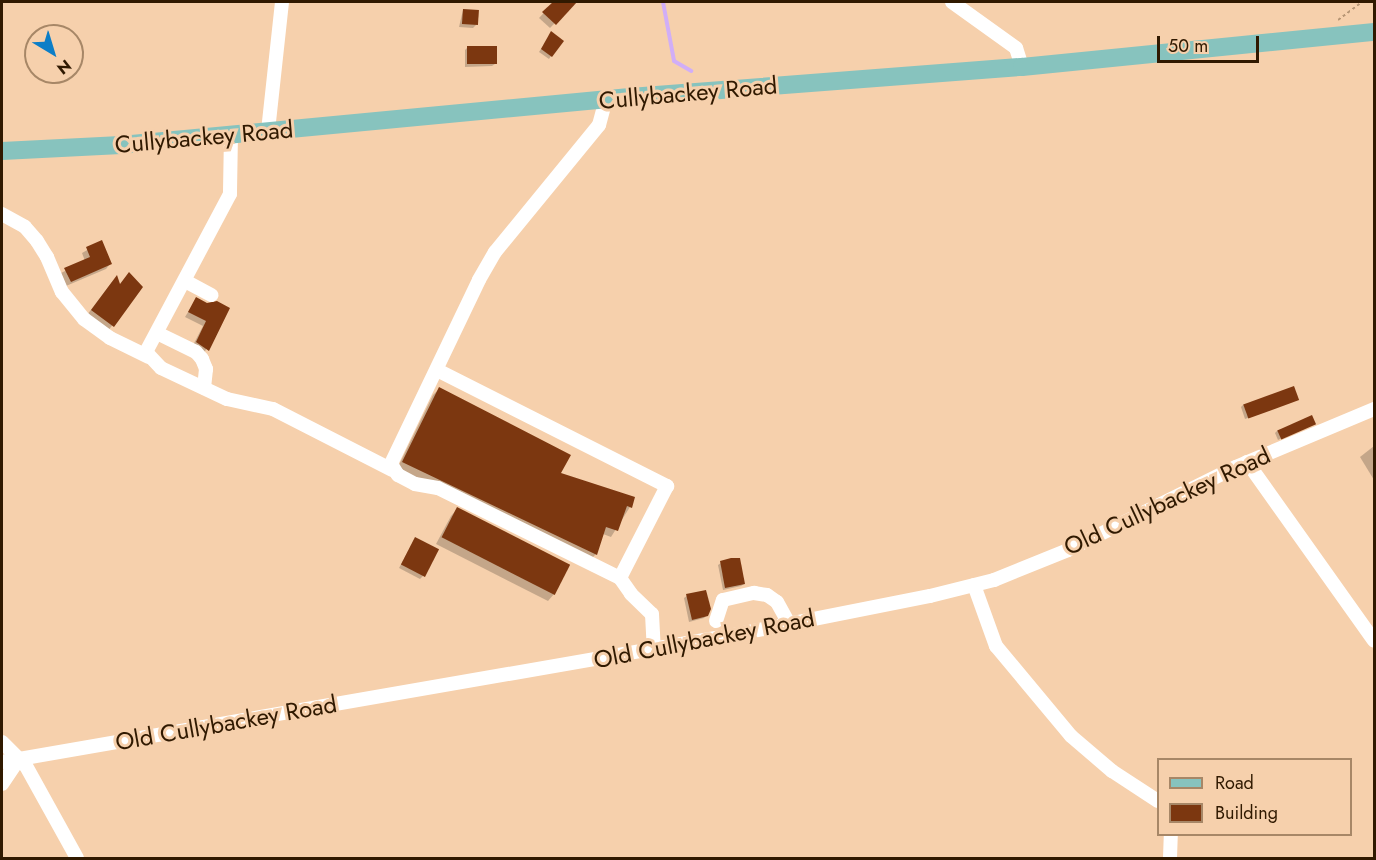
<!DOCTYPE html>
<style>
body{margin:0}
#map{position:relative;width:1376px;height:860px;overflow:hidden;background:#f6d0ac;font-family:Jost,sans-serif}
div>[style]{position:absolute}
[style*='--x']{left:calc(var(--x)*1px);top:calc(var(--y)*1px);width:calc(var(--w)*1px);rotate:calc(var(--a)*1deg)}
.shadow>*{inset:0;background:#0003}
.stream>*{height:4px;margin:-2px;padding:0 2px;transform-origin:2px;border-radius:2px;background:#d1aef7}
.building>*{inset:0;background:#7c3710;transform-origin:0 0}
.path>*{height:2px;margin-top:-1px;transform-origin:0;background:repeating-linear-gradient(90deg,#b69574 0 3px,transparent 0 6px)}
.minor>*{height:14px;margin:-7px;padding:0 7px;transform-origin:7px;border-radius:7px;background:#fff}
.major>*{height:18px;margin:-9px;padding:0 9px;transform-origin:9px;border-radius:9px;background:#87c3be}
span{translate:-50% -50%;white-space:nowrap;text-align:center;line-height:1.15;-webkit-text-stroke:6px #f6d0ac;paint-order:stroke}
.street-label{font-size:24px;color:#301900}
.frame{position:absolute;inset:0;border:3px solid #301900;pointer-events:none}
.legend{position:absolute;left:1157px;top:758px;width:195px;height:78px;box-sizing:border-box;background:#f6d0ac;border:2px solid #a78767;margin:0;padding:8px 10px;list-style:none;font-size:18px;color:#301900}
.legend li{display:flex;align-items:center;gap:12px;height:30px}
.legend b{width:30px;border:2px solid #a78767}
.north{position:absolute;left:24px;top:24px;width:60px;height:60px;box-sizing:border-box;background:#f6d0ac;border:2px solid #a78767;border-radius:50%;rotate:142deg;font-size:16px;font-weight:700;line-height:24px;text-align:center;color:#301900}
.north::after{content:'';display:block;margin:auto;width:21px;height:27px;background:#0c7ec7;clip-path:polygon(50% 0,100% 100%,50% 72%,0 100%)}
.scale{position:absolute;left:1157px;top:36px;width:102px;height:27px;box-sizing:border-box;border:3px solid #301900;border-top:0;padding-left:8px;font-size:18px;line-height:21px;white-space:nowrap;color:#301900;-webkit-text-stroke:4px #f6d0ac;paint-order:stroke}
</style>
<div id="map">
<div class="shadow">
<div style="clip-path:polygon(554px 2px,575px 2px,550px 28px,539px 18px)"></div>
<div style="clip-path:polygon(463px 10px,476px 25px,473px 28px,459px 27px)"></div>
<div style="clip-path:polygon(551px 33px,551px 56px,549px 59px,539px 52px)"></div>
<div style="clip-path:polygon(468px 47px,495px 64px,492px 66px,465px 67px,465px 50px)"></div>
<div style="clip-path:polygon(101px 242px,110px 264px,106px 269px,66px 286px,61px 273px,85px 261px,82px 253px)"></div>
<div style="clip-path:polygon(112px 282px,120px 286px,141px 287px,108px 331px,87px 315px)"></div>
<div style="clip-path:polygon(196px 299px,207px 305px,228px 309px,203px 355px,192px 347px,203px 326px,185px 317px)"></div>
<div style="clip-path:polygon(439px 389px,559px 474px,630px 507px,611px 537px,603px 534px,596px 554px,590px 560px,397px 469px,433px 395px)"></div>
<div style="clip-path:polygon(1297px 400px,1245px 419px,1241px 407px,1244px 404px)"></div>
<div style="clip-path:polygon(1314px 423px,1278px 440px,1275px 433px,1278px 430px)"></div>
<div style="clip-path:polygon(1374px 446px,1374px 480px,1360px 457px)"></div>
<div style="clip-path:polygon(457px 509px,554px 594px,548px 601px,436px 544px,451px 516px)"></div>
<div style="clip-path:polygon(413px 542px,423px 576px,420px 579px,399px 568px)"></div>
<div style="clip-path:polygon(721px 563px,744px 584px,741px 586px,723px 590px,718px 565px)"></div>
<div style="clip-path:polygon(687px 596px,707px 615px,704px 618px,689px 622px,684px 598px)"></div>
</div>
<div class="stream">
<div style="--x:663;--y:2;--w:60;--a:79.4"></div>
<div style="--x:674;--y:61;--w:20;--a:30"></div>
</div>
<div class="building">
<div style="clip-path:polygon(553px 2px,577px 2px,556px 25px,542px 12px)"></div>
<div style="left:463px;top:9px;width:16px;height:15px;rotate:4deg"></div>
<div style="clip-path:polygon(551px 31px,564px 41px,552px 57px,541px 49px)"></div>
<div style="left:467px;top:46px;width:30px;height:18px"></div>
<div style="clip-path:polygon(102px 240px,112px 264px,71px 282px,64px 268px,90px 257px,86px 247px)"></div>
<div style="clip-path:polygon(129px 272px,143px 287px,114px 327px,91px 310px,117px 275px,120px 284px)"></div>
<div style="clip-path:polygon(196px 297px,207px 303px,217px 301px,230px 308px,209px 351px,196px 342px,206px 321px,188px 312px)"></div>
<div style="left:1294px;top:386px;width:15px;height:54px;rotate:70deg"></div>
<div style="clip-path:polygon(439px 387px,571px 455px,561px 473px,635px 497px,632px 508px,627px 506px,618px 531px,606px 527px,597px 555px,402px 462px)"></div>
<div style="left:1312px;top:415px;width:10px;height:38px;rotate:66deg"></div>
<div style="left:457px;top:507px;width:127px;height:34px;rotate:27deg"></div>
<div style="left:415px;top:537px;width:27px;height:31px;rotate:27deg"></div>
<div style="clip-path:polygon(731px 558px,740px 558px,745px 584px,725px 588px,720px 561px)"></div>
<div style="clip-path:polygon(706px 590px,711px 609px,708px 616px,692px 620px,686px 594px)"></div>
</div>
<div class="path">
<div style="--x:1338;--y:20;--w:30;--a:-37"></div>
</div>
<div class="minor">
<div style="--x:952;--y:2;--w:79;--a:35.7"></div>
<div style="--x:1016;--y:48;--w:20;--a:72"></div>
<div style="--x:606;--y:99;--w:27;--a:105"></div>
<div style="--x:599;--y:125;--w:164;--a:129.3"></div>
<div style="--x:495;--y:252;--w:32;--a:120"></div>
<div style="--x:479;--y:280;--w:204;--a:115.6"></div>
<div style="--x:391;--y:464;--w:13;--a:58"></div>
<div style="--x:398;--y:475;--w:19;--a:28"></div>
<div style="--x:415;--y:484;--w:23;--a:10"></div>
<div style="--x:438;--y:488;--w:203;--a:26.3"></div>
<div style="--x:620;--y:578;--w:19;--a:55"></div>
<div style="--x:631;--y:594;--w:29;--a:44"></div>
<div style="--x:652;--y:614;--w:35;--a:87"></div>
<div style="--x:268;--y:131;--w:130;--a:-83.8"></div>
<div style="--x:231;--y:134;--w:60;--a:91"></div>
<div style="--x:230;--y:194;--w:179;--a:118"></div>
<div style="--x:146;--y:352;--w:22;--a:47"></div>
<div style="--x:161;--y:368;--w:73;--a:25.2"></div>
<div style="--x:227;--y:399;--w:47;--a:12.3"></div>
<div style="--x:273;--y:409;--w:134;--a:27.1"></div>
<div style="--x:2;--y:214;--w:26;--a:29"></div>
<div style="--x:25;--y:227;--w:18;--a:49"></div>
<div style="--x:37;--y:241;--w:19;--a:58"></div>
<div style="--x:47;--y:257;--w:38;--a:67"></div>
<div style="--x:62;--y:292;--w:35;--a:51"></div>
<div style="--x:84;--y:319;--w:32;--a:36"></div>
<div style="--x:110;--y:338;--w:43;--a:26"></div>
<div style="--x:185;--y:281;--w:30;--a:28"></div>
<div style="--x:157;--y:333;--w:43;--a:26"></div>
<div style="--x:196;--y:352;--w:9;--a:49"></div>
<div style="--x:202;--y:359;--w:11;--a:68"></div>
<div style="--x:206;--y:369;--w:19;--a:96"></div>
<div style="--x:437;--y:370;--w:258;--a:26.8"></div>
<div style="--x:667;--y:486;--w:103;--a:117.1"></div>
<div style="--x:1247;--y:462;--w:219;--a:54.6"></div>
<div style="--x:974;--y:585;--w:65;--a:70.2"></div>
<div style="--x:996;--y:646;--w:117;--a:50.2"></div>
<div style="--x:1071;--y:736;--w:54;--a:40.5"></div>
<div style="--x:1112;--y:771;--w:55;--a:33.1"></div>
<div style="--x:716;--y:621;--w:22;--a:-72"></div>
<div style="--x:723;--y:600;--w:32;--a:-13"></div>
<div style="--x:754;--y:593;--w:13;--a:9"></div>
<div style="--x:767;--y:595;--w:12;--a:35"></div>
<div style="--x:777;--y:602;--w:25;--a:61"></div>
<div style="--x:2;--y:742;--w:34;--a:45"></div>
<div style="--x:26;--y:766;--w:105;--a:61"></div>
<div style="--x:2;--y:762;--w:742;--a:-9.86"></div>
<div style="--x:733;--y:635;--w:201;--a:-11.2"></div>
<div style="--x:930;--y:596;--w:66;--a:-14"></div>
<div style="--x:994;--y:580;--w:80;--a:-22.1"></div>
<div style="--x:1068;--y:550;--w:187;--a:-26.3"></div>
<div style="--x:1236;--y:467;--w:150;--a:-22.8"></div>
<div style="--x:2;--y:784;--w:30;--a:-56"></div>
<div style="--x:1170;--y:858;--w:24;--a:-88"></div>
</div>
<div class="major">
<div style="--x:2;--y:151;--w:119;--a:-2.9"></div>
<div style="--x:121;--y:145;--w:511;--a:-5.39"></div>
<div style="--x:630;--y:97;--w:393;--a:-4.4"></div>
<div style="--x:1022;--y:67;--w:354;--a:-5.7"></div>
</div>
<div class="street-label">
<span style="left:688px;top:93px;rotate:-5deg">Cullybackey Road</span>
<span style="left:204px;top:137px;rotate:-5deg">Cullybackey Road</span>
<span style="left:1167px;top:501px;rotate:-25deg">Old Cullybackey Road</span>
<span style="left:704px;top:639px;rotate:-11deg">Old Cullybackey Road</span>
<span style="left:226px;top:723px;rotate:-10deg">Old Cullybackey Road</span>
</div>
<div class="frame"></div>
<ul class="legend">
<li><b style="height:8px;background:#87c3be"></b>Road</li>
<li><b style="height:16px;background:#7c3710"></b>Building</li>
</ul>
<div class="north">N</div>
<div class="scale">50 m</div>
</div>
